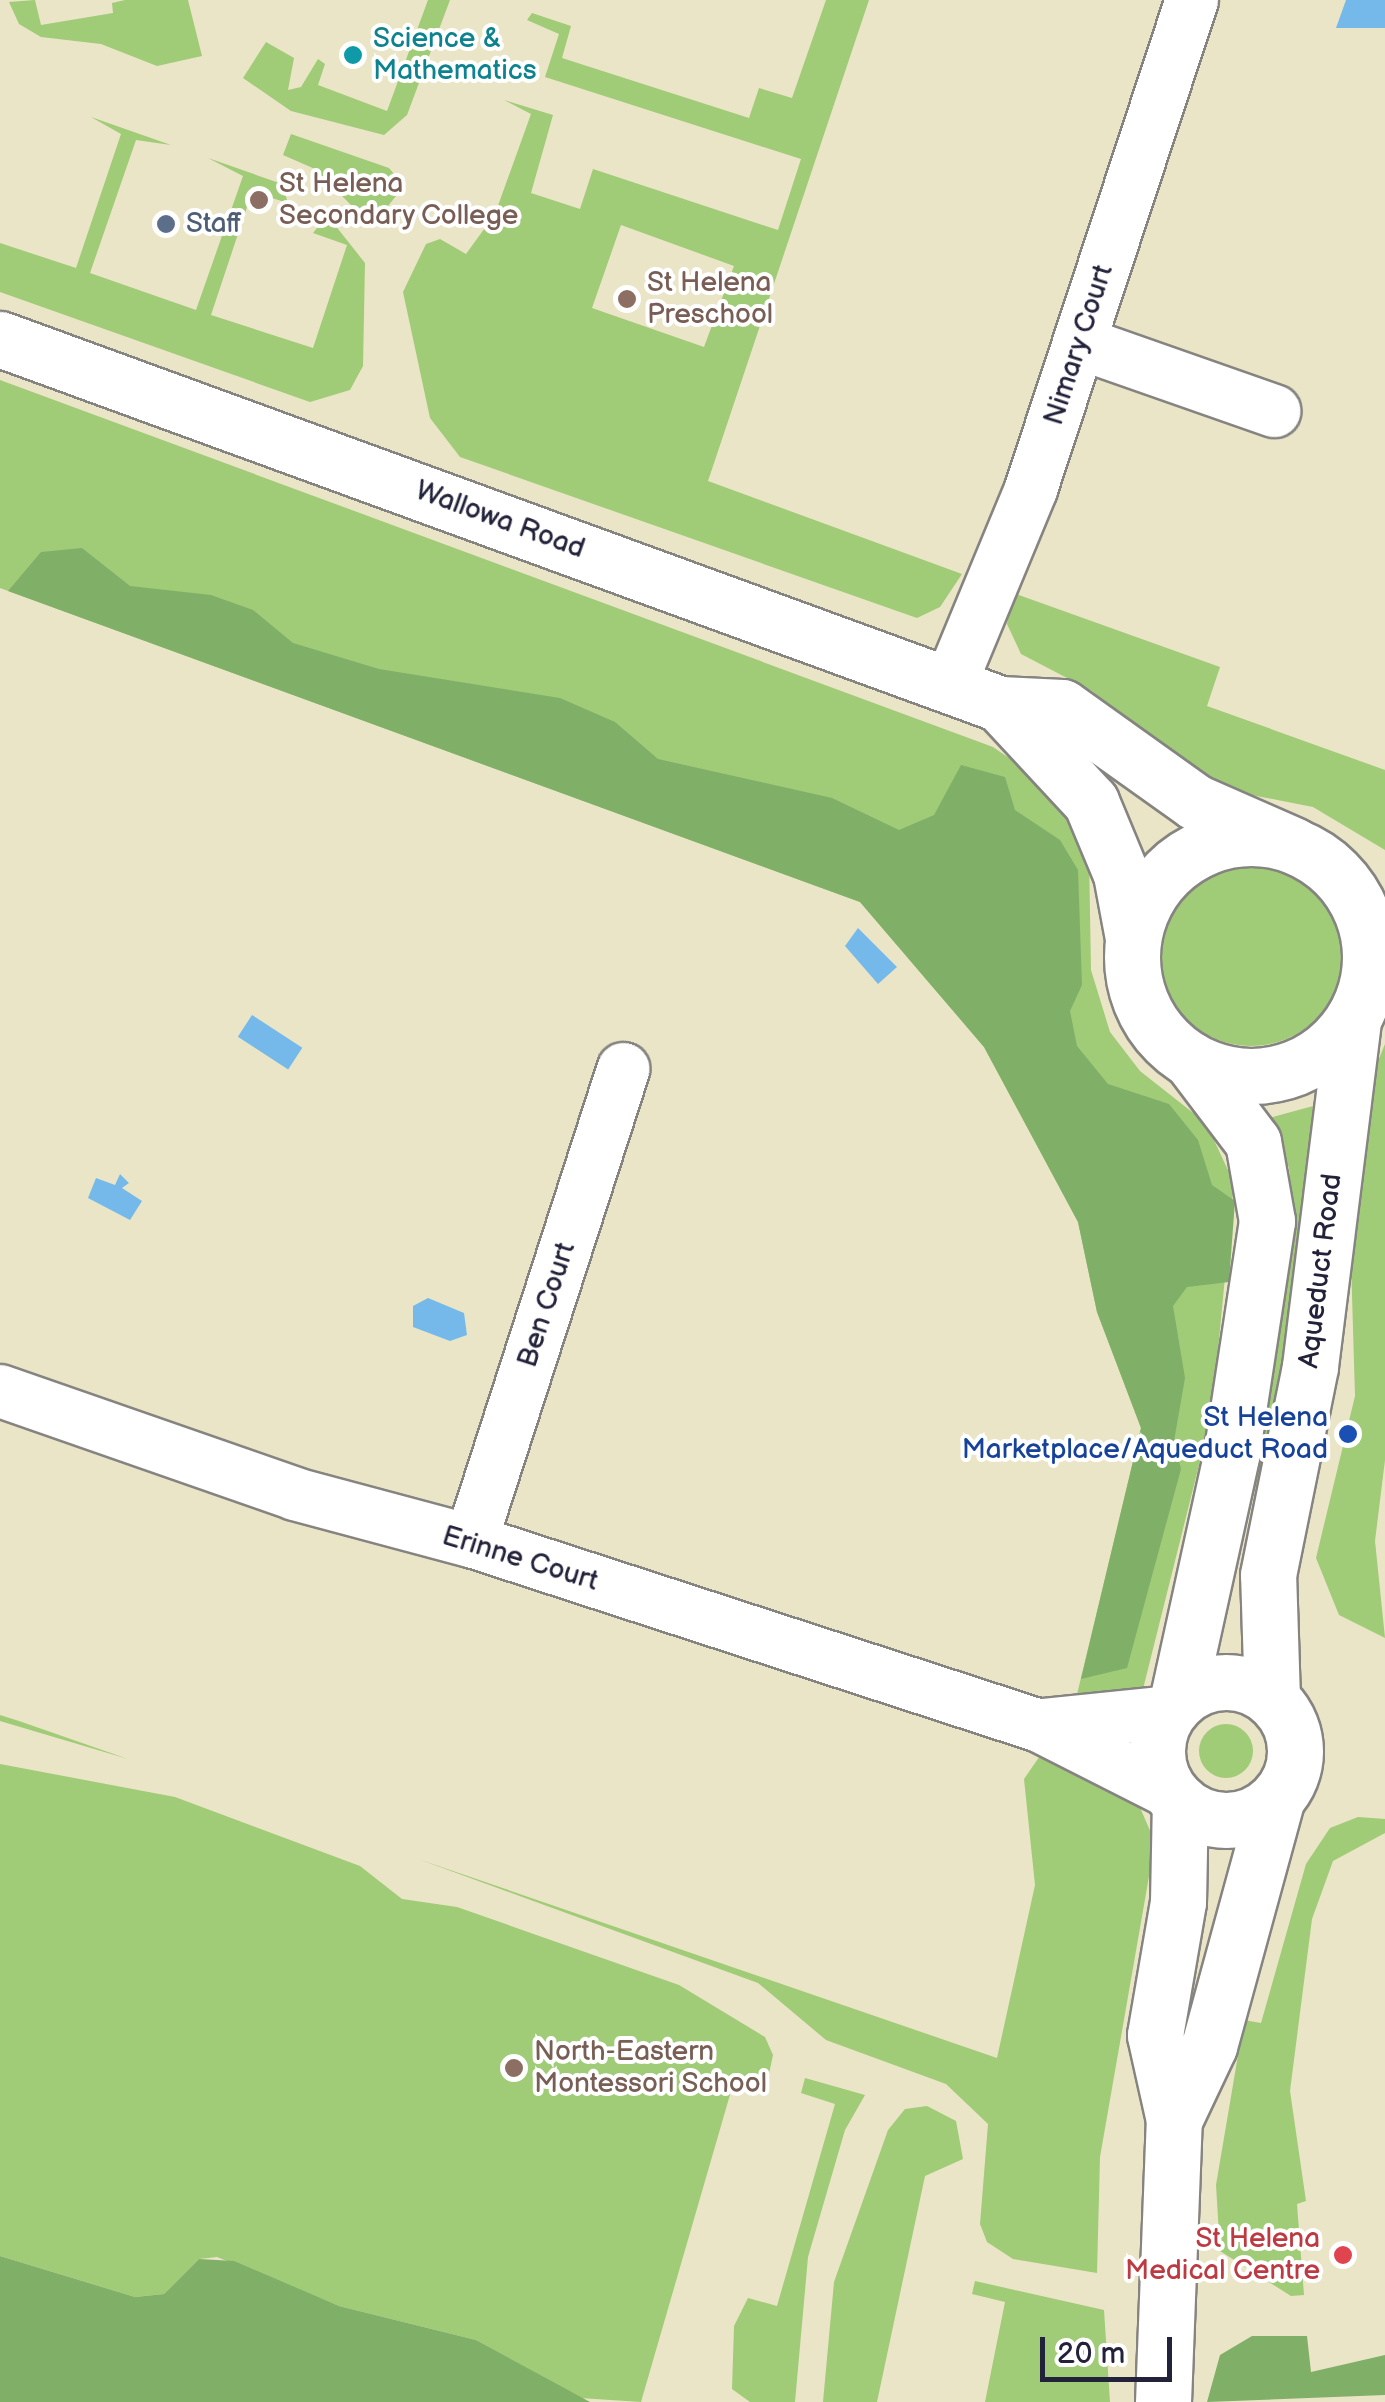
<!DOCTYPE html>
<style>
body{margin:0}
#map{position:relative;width:1385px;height:2402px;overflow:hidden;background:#eae5c6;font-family:"Balsamiq Sans",sans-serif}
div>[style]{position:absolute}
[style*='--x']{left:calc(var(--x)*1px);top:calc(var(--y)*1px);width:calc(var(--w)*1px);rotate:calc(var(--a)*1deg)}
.green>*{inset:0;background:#a0cb77}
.round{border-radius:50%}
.forest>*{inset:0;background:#80af68}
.water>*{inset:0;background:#75b9eb;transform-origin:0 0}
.roads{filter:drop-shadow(2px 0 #868480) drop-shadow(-2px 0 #868480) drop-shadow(0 2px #868480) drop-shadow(0 -2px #868480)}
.street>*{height:52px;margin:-26px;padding:0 26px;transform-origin:26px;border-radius:26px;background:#fff}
.secondary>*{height:55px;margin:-27.5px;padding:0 27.5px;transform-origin:27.5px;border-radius:27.5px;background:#fff}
.secondary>.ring{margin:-27.5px;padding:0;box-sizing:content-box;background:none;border:55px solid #fff;border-radius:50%}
.dots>*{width:28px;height:28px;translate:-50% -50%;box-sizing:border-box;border:5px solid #fff;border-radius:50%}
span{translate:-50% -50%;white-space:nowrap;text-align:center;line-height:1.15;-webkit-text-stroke:8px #fff;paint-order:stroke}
.culture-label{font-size:28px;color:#0d838f}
.left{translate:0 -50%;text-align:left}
.education-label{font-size:28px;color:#785e54}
.service-label{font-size:28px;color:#4e5e75}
.street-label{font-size:28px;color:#22223b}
.transit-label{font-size:28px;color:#164399}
.right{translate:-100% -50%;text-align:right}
.health-label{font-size:28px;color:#be3a42}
.scale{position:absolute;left:1040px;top:2337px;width:132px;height:45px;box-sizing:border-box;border:5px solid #22223b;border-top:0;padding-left:12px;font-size:30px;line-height:35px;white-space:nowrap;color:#22223b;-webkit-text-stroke:8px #fff;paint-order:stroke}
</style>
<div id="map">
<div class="green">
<div style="clip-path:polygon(35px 0,41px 25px,113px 13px,112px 3px,125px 0,188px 0,202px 56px,157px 66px,101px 44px,41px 37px,19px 24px,9px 2px)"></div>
<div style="clip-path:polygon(428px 0,450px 0,407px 115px,384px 135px,291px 111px,243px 78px,266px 42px,294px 58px,288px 90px,301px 87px,318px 59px,325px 64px,318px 85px,387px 111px)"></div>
<div style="clip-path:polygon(evenodd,826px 0,869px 0,708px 481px,962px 574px,940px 607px,917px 618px,460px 457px,430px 418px,403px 292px,426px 244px,440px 239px,466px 254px,495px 214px,531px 114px,504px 100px,553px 115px,531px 193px,580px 209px,593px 169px,778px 230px,801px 159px,545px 77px,559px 34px,527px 20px,532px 13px,571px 26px,562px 58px,749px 118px,759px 88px,792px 98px,826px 0,621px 225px,734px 266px,704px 347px,592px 308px,621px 225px)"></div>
<div style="clip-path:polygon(91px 117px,171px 145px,136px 140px,90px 273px,196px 310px,243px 176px,208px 158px,282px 184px,288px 203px,252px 192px,211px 315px,313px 348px,347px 245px,313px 233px,327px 215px,365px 263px,363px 366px,350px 390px,310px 402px,0 292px,0 243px,76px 268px,121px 134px)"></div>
<div style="clip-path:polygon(291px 134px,389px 168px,404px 186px,384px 211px,355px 209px,315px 169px,283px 155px)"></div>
<div style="clip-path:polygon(0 380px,993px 747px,1051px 787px,1089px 855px,1091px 970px,1110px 1032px,1140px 1071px,1206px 1123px,1234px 1183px,1212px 1413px,1141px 1697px,1073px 1711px,1141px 1428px,1097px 1312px,1078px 1222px,984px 1047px,860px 902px,0 588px)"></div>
<div style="clip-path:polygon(1013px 593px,1220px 667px,1207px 706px,1385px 770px,1385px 850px,1313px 807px,1236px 792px,1174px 762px,1092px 691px,1021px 654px,1007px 624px)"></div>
<div class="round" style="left:1159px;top:862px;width:184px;height:184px"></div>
<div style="clip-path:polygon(1385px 1044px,1385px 1460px,1375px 1541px,1385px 1638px,1339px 1615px,1316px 1558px,1355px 1396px,1351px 1261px,1369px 1083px)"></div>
<div style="clip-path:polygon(1313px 1106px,1287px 1378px,1250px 1507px,1293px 1212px,1289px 1168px,1269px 1118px)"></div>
<div style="clip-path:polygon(0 1715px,19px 1721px,128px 1759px,0 1721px)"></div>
<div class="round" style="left:1199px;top:1724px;width:54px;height:54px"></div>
<div style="clip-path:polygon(1044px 1750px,1135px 1796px,1155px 1842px,1100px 2157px,1097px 2273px,1013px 2259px,987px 2242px,980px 2224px,988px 2124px,946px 2084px,826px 2040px,758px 1983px,418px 1859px,997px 2058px,1035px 1885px,1024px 1779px)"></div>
<div style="clip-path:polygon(0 1764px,175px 1797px,360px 1866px,402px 1899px,457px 1907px,679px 1985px,765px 2037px,773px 2055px,767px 2083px,736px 2074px,641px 2402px,580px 2398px,476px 2340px,339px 2306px,217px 2257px,199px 2259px,164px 2294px,135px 2297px,0 2256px)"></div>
<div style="clip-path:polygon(1358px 1817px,1385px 1819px,1385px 1833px,1333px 1861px,1312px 1919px,1290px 2091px,1306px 2201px,1297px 2204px,1304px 2295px,1291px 2296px,1220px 2251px,1216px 2185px,1244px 2020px,1261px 2023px,1306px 1864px,1330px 1828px)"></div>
<div style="clip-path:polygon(805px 2078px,865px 2095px,845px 2130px,808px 2257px,795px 2402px,750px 2402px,732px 2389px,734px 2326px,748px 2298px,777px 2306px,835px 2104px,801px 2093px)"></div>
<div style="clip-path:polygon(905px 2109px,927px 2106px,956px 2121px,963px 2159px,925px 2176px,877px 2402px,823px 2402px,834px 2282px,888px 2130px)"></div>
<div style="clip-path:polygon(975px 2281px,1104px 2310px,1110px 2402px,985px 2402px,1005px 2302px,972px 2294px)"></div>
</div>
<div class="forest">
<div style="clip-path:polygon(82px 548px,130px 586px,211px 595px,253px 610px,293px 643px,379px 669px,560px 698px,615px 722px,658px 759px,832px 798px,899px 830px,934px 815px,961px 765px,1005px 777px,1015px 810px,1060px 840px,1078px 870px,1082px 985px,1070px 1011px,1077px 1046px,1108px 1084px,1169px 1104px,1198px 1140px,1212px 1185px,1235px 1201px,1229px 1282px,1187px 1287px,1173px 1306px,1185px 1378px,1174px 1441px,1181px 1469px,1127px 1668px,1081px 1679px,1141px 1428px,1097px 1312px,1078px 1222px,984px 1047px,860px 902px,8px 591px,41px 552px)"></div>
<div style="clip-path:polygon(0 2256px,135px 2297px,164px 2294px,199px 2259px,234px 2261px,339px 2306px,476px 2340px,590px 2402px,0 2402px)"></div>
<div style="clip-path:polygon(1252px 2336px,1307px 2336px,1311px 2372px,1385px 2355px,1385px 2395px,1207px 2402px,1220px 2355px)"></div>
</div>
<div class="water">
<div style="clip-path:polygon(1346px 0,1385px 0,1385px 28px,1336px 28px)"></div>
<div style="clip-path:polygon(858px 928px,897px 967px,878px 984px,845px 946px)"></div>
<div style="left:252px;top:1015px;width:60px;height:26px;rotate:33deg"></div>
<div style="clip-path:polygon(120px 1174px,129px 1183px,122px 1188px,142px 1201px,130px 1220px,88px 1198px,96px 1178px,115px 1185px)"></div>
<div style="clip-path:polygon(428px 1298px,464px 1313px,467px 1335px,450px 1341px,413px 1327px,413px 1306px)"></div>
</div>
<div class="roads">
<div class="street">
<div style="--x:1080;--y:343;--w:206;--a:19.3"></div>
<div style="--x:950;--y:685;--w:212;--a:-67.5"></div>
<div style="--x:1031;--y:489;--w:515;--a:-71.78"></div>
<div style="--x:0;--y:1391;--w:312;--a:19.2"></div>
<div style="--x:295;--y:1494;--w:182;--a:15"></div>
<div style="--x:471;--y:1541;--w:598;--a:18.01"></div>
<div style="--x:1040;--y:1726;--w:146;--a:26.9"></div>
<div style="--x:471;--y:1541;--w:496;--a:-72.1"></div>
<div style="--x:1042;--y:1725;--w:128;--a:-5.8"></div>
</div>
<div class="secondary">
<div style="--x:0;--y:339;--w:1065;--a:20.05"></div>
<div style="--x:1000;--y:704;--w:62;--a:2.8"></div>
<div style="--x:1062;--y:707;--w:163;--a:35.5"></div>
<div style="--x:1195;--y:802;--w:107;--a:23.7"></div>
<div style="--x:1000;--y:704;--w:134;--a:47.1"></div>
<div style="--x:1091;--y:802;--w:78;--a:67.4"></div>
<div style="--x:1121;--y:874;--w:65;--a:79.4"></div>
<div class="ring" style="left:1132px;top:838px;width:183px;height:183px"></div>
<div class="ring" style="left:1157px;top:1682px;width:83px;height:83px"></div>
<div style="--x:1272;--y:1699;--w:124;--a:-91.8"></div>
<div style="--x:1268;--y:1575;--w:213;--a:-78.6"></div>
<div style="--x:1310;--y:1366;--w:349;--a:-82.9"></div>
<div style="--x:1177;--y:1702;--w:252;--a:-77.6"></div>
<div style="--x:1231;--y:1456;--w:238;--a:-81.3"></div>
<div style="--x:1267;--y:1221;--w:80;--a:-100"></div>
<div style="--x:1253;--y:1142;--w:103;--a:-127.1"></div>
<div style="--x:1174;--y:2120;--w:87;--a:-102.6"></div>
<div style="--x:1155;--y:2035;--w:135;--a:-80.2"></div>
<div style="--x:1178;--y:1902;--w:100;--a:-88.9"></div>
<div style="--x:1163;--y:2402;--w:282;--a:-87.8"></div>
<div style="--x:1174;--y:2120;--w:82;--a:-64.7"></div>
<div style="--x:1209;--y:2046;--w:254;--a:-74.7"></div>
</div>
</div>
<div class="dots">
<div style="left:353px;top:55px;background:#0f9aa8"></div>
<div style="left:259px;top:200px;background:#8d6e63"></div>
<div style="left:166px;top:224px;background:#5c6f8a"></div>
<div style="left:627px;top:299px;background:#8d6e63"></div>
<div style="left:1348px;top:1434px;background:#1a4fb4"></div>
<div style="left:514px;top:2068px;background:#8d6e63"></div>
<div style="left:1343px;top:2255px;background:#e0444e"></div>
</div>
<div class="culture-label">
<span class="left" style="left:373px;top:55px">Science &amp;<br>Mathematics</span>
</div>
<div class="education-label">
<span class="left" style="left:279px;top:200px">St Helena<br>Secondary College</span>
<span class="left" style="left:647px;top:299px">St Helena<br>Preschool</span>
<span class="left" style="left:534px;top:2068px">North-Eastern<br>Montessori School</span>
</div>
<div class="service-label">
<span class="left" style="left:186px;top:224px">Staff</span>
</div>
<div class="street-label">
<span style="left:1079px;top:345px;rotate:-72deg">Nimary Court</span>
<span style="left:500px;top:520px;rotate:20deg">Wallowa Road</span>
<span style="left:1321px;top:1271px;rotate:-83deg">Aqueduct Road</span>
<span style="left:547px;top:1305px;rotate:-72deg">Ben Court</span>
<span style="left:520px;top:1559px;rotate:17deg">Erinne Court</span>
</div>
<div class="transit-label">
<span class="right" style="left:1328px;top:1434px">St Helena<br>Marketplace/Aqueduct Road</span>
</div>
<div class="health-label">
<span class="right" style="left:1320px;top:2255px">St Helena<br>Medical Centre</span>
</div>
<div class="scale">20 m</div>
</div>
